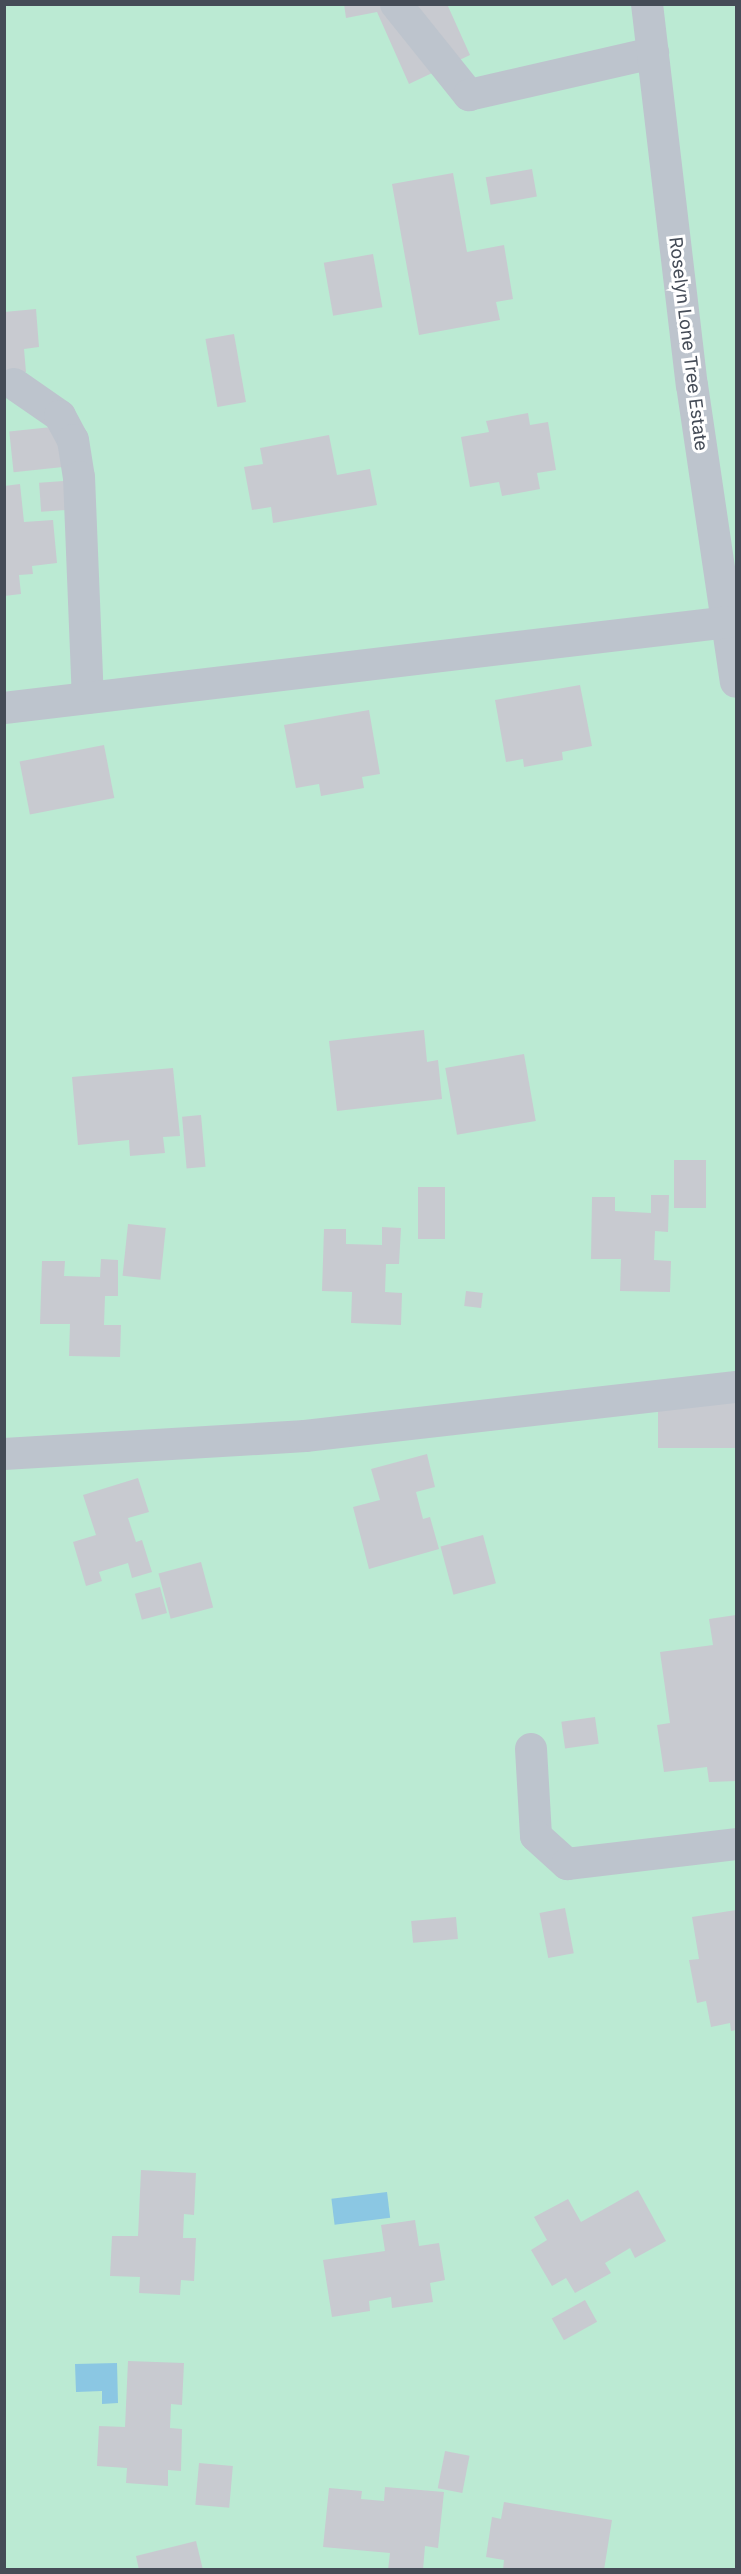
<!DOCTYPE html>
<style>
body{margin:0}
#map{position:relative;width:741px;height:2574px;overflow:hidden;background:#eeebeb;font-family:Inter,sans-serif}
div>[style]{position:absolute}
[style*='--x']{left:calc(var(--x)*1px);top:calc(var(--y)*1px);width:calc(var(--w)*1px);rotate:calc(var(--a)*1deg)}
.green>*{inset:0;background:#bbead3;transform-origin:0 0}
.water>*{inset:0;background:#8bc7e3;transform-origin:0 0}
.building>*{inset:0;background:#c8cad0;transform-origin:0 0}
.minor>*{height:32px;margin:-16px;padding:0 16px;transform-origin:16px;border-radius:16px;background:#bdc4cd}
span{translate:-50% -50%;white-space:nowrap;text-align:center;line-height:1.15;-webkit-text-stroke:6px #fff;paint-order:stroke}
.street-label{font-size:18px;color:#454c57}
.frame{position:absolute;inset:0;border:6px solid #454c57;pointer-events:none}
</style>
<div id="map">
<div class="green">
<div style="left:5px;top:5px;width:731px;height:2565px"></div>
</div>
<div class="water">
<div style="left:387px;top:2192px;width:26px;height:56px;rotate:83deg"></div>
<div style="clip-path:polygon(117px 2363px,118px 2403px,102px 2404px,102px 2391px,76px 2392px,75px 2364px)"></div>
</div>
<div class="building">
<div style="clip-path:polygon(344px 4px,447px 4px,470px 55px,409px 84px,377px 12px,346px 18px)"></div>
<div style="left:532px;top:169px;width:28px;height:47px;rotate:80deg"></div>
<div style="clip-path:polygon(453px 173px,467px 252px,504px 245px,513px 299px,496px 302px,500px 320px,419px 335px,392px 184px)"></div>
<div style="left:373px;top:254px;width:54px;height:50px;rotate:80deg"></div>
<div style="clip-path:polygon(36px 309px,39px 347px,24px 349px,26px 372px,4px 373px,4px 312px)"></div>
<div style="left:234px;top:334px;width:69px;height:29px;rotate:80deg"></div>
<div style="clip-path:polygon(528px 413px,530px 425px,548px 422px,556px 470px,537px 473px,540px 489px,502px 496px,499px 482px,470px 487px,461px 437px,489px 432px,486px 421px)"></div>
<div style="left:61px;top:426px;width:41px;height:52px;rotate:84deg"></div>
<div style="clip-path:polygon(329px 435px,337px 475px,370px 469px,377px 505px,273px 523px,271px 507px,252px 510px,244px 467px,263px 464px,260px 448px)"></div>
<div style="left:78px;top:480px;width:29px;height:39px;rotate:86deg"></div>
<div style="clip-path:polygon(20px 484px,24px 522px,53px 520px,57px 563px,32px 566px,33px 574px,19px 575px,21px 594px,4px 596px,4px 486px)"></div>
<div style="clip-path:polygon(580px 685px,592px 746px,562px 752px,563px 760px,524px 767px,523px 759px,506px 762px,495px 700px)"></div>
<div style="clip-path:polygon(369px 710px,380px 774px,362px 777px,364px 788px,321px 796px,319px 784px,296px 788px,284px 725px)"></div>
<div style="left:104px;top:745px;width:54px;height:86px;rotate:79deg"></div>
<div style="clip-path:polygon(424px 1030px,427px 1062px,438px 1060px,442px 1099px,337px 1111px,329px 1041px)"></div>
<div style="left:524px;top:1054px;width:68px;height:80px;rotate:80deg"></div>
<div style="clip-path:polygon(173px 1068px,180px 1136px,163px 1137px,165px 1153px,130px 1156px,129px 1140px,78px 1145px,72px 1077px)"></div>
<div style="left:201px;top:1115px;width:52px;height:19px;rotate:85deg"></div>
<div style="left:674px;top:1160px;width:32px;height:48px"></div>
<div style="left:418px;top:1187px;width:27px;height:52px"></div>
<div style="clip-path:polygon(651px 1195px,669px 1195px,668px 1232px,655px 1231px,654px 1260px,671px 1261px,670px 1292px,620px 1291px,621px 1259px,591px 1259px,592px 1197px,615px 1197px,615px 1211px,651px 1213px)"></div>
<div style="left:128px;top:1224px;width:38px;height:52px;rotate:6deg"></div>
<div style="clip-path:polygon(382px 1227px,401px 1228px,399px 1264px,386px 1264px,385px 1292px,402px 1293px,401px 1325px,351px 1323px,352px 1292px,322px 1291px,324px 1229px,346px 1229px,346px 1244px,382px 1245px)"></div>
<div style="clip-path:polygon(101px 1259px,118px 1260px,118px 1296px,105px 1296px,104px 1325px,121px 1325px,120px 1357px,69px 1356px,70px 1324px,40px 1324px,42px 1261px,65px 1261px,64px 1276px,100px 1277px)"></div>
<div style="left:466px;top:1291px;width:17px;height:15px;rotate:7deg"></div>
<div style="left:736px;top:1399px;width:49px;height:78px;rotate:90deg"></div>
<div style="clip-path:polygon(427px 1454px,435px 1487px,416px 1492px,423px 1519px,430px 1517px,439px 1549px,369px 1569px,353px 1507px,380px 1500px,371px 1469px)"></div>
<div style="clip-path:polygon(138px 1478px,149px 1512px,128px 1518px,136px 1542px,142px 1540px,152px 1572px,132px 1578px,128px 1563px,99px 1572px,102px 1581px,86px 1586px,73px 1542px,96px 1535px,83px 1495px)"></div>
<div style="left:483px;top:1535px;width:50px;height:44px;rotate:75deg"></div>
<div style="left:201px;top:1562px;width:47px;height:44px;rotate:75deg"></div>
<div style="left:160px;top:1587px;width:27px;height:26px;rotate:75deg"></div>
<div style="clip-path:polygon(736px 1615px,736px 1781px,709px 1782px,707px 1767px,664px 1772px,657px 1725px,670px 1723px,660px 1652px,713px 1645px,709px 1619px)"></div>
<div style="left:595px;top:1717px;width:27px;height:34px;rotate:82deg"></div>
<div style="left:565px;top:1908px;width:46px;height:26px;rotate:79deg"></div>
<div style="clip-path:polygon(736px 1910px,736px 2030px,731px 2031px,730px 2023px,711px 2027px,706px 2001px,697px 2003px,689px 1960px,699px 1959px,692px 1917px)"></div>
<div style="left:456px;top:1917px;width:22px;height:45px;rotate:85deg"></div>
<div style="clip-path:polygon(141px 2170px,196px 2173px,194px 2215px,184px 2214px,183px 2238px,196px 2238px,194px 2281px,181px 2280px,180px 2295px,139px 2293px,140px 2277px,110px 2276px,112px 2236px,138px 2236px)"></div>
<div style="clip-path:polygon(638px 2190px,666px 2241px,635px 2258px,630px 2248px,605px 2263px,611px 2273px,575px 2293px,566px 2278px,552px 2286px,531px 2250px,547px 2240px,534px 2217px,568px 2199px,581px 2222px)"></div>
<div style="clip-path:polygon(415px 2220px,419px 2246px,439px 2243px,445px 2280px,430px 2283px,433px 2302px,392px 2308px,391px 2297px,369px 2301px,370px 2311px,332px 2317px,323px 2260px,385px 2251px,381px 2225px)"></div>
<div style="left:585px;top:2300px;width:25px;height:38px;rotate:61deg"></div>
<div style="clip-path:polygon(128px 2361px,184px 2363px,182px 2405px,171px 2404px,170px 2428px,182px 2429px,181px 2471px,168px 2470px,168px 2486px,126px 2483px,127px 2468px,97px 2466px,99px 2426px,125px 2427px)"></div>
<div style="left:445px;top:2451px;width:25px;height:38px;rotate:11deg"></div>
<div style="left:199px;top:2463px;width:34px;height:42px;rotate:5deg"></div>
<div style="clip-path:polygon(385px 2487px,444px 2492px,438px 2548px,425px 2546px,423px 2570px,388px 2570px,390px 2553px,323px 2547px,329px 2488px,362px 2491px,361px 2499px,384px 2501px)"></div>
<div style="clip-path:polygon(504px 2502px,612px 2520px,604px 2570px,503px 2570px,504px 2560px,486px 2557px,492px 2517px,501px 2519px)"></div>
<div style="clip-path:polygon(196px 2541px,203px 2570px,139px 2570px,136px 2556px)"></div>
</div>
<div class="minor">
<div style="--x:396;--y:4;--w:117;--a:51.3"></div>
<div style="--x:469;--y:95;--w:189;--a:-12.9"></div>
<div style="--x:647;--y:4;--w:384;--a:83.3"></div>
<div style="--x:692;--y:385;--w:300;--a:81.6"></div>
<div style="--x:14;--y:384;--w:56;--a:34.8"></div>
<div style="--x:60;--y:416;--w:27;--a:62"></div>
<div style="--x:73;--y:440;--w:37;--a:81"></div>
<div style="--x:79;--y:477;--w:221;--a:87.7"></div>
<div style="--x:4;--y:708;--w:729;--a:-6.77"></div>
<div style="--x:4;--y:1454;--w:302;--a:-3.4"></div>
<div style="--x:305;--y:1436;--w:434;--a:-6.5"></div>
<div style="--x:531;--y:1749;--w:87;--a:86.7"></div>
<div style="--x:536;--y:1836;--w:42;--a:42.1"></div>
<div style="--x:567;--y:1864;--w:170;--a:-6.7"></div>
</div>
<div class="street-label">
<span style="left:688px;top:344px;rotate:83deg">Roselyn Lone Tree Estate</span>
</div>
<div class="frame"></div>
</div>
